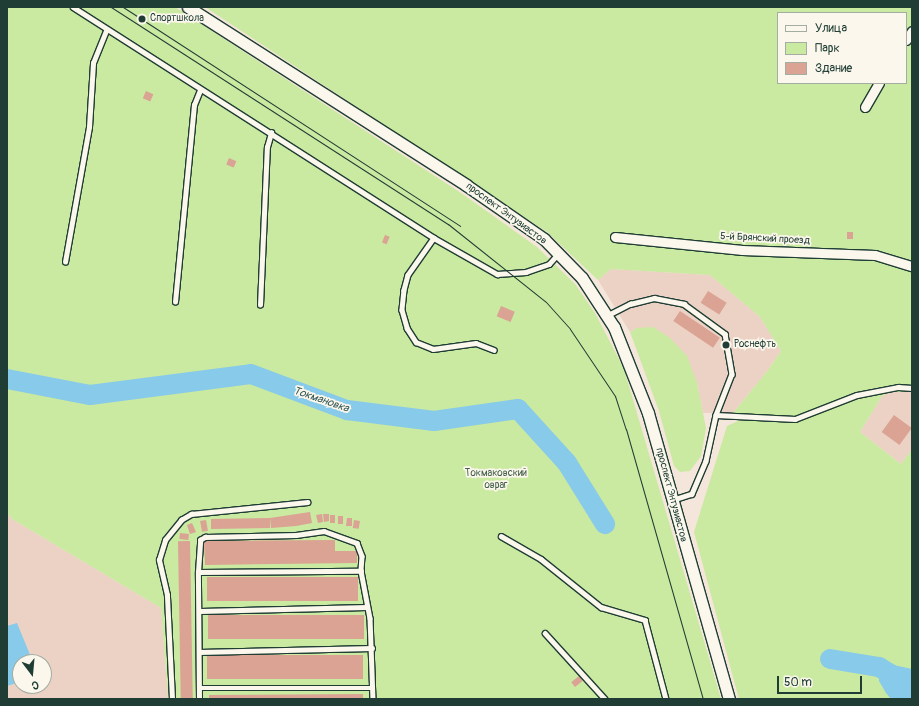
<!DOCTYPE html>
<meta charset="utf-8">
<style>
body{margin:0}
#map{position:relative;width:919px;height:706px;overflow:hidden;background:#f4e6da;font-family:Pangolin,sans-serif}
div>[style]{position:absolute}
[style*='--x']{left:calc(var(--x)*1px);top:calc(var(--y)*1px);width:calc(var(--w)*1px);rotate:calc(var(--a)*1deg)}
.built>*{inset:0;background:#ecd2c5}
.green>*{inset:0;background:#cae9a1}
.water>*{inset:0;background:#88cae9}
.river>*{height:20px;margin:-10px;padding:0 10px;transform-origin:10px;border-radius:10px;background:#88cae9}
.building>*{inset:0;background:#daa393;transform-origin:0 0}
.roads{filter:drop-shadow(1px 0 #1f3d34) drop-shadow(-1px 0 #1f3d34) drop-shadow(0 1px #1f3d34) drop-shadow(0 -1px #1f3d34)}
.service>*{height:4.5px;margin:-2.25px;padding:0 2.25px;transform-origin:2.25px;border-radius:2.25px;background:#fbf7ec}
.minor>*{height:9px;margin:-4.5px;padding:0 4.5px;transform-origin:4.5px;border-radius:4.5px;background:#fbf7ec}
.tertiary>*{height:11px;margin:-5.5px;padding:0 5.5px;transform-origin:5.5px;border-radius:5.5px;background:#fbf7ec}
.tram>*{height:1px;margin:-0.5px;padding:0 0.5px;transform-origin:0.5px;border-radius:0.5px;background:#1f3d34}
.dots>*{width:11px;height:11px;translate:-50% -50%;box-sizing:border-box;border:2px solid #fbf7ec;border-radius:50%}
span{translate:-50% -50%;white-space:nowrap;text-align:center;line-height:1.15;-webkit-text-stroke:3.5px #fbf7ec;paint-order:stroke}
.poi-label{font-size:10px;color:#1f3d34}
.left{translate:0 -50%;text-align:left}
.street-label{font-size:10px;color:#1f3d34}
.park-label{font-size:10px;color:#415f4a}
.water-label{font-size:11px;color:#345958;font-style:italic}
.frame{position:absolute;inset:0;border:8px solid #1f3d34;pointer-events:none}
.legend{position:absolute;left:777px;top:12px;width:130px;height:72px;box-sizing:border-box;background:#fbf7ec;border:1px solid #a3ada2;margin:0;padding:5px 7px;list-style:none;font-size:12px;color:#1f3d34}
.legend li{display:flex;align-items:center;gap:8px;height:20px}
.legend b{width:20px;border:1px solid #a3ada2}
.north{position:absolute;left:12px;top:654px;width:40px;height:40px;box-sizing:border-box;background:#fbf7ec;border:1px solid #a3ada2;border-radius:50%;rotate:164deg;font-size:11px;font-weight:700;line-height:16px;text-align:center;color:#1f3d34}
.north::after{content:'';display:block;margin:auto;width:14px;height:18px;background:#1f3d34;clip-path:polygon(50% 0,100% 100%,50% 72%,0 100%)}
.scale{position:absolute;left:777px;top:676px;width:85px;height:18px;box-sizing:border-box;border:2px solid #1f3d34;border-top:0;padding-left:5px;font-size:12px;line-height:14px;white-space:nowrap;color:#1f3d34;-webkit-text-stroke:3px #fbf7ec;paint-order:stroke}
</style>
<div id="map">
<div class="built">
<div style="clip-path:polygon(611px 269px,710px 275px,760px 317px,781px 351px,768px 370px,733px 413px,703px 413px,697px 383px,637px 328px,630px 332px,598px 280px)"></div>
<div style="clip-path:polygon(891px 392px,912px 392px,912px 449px,901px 464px,860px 432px,882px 396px)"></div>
<div style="clip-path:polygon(evenodd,7px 512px,12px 519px,161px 608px,168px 699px,7px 699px,7px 512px,20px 662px,44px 662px,44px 686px,20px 686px,20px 662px)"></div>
</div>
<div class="green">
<div style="clip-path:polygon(7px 7px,175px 7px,461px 193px,537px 247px,575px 284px,595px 313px,624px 369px,721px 699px,168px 699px,161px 608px,12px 519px,7px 512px)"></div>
<div style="clip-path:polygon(evenodd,205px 7px,912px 7px,912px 392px,891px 392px,882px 396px,860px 432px,901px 464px,912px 449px,912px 699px,739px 699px,694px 532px,727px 426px,738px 421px,733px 413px,768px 370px,781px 351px,760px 317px,710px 275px,611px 269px,598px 280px,547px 232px,205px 7px,778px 13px,906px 13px,906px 83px,778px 83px,778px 13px)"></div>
<div style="clip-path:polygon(653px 327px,670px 338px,687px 356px,697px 383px,706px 428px,701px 456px,690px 471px,680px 472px,674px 466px,659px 411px,630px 332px,637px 328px)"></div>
</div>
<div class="water">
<div style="clip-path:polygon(17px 623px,33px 662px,20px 662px,20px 682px,7px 686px,7px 626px)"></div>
<div style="clip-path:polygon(884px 663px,912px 669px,912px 699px,891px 699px,886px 693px,879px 681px,879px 667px)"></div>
</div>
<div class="river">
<div style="--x:7;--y:379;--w:85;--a:10.9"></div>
<div style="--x:90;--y:395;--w:162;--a:-7.4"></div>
<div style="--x:251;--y:374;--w:103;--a:20.6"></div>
<div style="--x:347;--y:410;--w:88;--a:7.2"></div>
<div style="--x:434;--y:421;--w:85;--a:-8.1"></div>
<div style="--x:518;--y:409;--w:73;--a:47.8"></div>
<div style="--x:567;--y:463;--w:72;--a:58.1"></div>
<div style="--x:830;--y:659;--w:50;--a:9.3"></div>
<div style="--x:879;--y:667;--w:39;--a:31"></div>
</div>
<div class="building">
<div style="left:146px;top:91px;width:8px;height:8px;rotate:23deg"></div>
<div style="left:229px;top:158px;width:8px;height:7px;rotate:23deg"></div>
<div style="left:847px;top:232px;width:6px;height:7px"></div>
<div style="left:385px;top:235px;width:5px;height:8px;rotate:22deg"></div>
<div style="left:708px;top:291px;width:22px;height:14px;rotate:32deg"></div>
<div style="left:501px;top:306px;width:15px;height:11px;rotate:23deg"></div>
<div style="left:680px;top:311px;width:48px;height:12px;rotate:34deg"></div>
<div style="left:894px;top:415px;width:22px;height:21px;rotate:36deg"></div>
<div style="clip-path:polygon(310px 512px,312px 523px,296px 526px,271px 528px,270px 518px,270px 528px,211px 529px,211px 519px,270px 518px)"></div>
<div style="clip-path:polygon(322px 514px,323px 522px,318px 523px,316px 515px)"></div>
<div style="clip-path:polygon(323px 514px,329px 514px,329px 521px,324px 522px)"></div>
<div style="left:330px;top:515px;width:5px;height:8px"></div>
<div style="left:338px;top:516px;width:5px;height:8px"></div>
<div style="clip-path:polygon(347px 518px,352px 518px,352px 526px,346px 526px)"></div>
<div style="left:206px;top:520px;width:11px;height:6px;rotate:80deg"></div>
<div style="left:354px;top:520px;width:6px;height:8px;rotate:9deg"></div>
<div style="clip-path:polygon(192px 523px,196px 532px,190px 534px,187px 525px)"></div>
<div style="left:180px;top:533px;width:9px;height:6px;rotate:6deg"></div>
<div style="clip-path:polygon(335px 540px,335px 551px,357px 551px,357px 563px,205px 565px,204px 541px)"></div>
<div style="left:190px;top:541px;width:158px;height:12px;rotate:89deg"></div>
<div style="left:358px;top:577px;width:24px;height:151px;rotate:90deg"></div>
<div style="left:364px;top:615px;width:24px;height:156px;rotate:90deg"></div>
<div style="left:363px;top:655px;width:24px;height:156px;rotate:90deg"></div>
<div style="left:579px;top:676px;width:6px;height:10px;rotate:51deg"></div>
<div style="clip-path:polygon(363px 694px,363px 699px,209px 699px,209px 695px)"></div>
</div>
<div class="roads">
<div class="service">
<div style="--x:73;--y:7;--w:429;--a:32.6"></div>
<div style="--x:434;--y:238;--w:45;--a:125.1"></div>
<div style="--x:408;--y:275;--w:16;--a:105"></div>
<div style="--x:404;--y:290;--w:20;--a:96"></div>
<div style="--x:402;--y:310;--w:19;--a:74"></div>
<div style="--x:407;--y:328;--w:17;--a:57"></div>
<div style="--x:416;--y:342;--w:18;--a:22"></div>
<div style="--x:433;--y:349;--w:43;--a:-7.9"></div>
<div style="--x:476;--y:343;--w:19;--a:21"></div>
<div style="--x:434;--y:238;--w:73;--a:29.7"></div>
<div style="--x:497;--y:274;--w:29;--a:-4"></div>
<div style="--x:526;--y:272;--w:24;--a:-19"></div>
<div style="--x:549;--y:264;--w:13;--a:-48"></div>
<div style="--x:65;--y:262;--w:137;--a:-79.9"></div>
<div style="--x:89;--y:127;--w:64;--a:-86.4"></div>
<div style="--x:93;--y:63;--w:35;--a:-68"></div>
<div style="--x:175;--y:302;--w:198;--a:-84.5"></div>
<div style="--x:194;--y:105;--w:16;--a:-68"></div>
<div style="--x:260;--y:305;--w:158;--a:-87.5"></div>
<div style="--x:267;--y:147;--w:15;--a:-74"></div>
<div style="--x:608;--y:315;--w:25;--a:-27"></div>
<div style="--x:630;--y:304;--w:25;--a:-14"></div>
<div style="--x:654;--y:298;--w:31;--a:11"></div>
<div style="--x:684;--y:304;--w:51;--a:36.2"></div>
<div style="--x:725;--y:334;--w:41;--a:80.1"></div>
<div style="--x:732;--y:374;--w:44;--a:111.3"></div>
<div style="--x:716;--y:415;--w:47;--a:102.3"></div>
<div style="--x:706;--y:461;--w:36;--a:113"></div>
<div style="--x:692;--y:494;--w:19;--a:162"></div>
<div style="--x:716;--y:415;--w:79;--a:2.9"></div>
<div style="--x:795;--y:419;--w:66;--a:-21.2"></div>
<div style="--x:857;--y:395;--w:42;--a:-11"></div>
<div style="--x:898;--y:387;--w:14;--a:4"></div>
<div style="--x:501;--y:536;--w:46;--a:29.9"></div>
<div style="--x:541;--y:559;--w:77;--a:38.7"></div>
<div style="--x:601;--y:607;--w:46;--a:16.5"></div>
<div style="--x:645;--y:620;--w:82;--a:75.1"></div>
<div style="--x:198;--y:572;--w:163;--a:-0.4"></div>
<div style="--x:200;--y:611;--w:167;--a:-1.4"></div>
<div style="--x:545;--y:633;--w:89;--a:47.7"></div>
<div style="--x:199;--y:652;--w:173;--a:-1.3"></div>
<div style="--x:199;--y:688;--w:173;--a:0"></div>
<div style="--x:172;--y:699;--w:104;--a:-92.8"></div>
<div style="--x:167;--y:595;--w:36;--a:-103"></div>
<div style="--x:159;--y:560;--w:21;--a:-73"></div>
<div style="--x:165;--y:540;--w:26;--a:-51"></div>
<div style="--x:181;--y:520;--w:12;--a:-31"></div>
<div style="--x:191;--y:514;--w:117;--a:-5.9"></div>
<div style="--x:199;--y:699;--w:127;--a:-90.5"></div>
<div style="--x:198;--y:572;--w:32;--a:-86"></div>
<div style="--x:200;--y:540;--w:6;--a:-31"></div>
<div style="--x:205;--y:537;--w:91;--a:-1.3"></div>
<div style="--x:296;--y:535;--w:28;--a:-8"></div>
<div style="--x:324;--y:531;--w:35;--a:20"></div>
<div style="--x:357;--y:543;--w:14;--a:69"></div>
<div style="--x:362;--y:556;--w:15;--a:94"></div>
<div style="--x:361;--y:571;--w:48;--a:79.2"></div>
<div style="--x:370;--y:618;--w:81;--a:87.9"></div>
</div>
<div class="minor">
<div style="--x:906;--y:40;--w:11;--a:-56"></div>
<div style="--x:865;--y:107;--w:28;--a:-60"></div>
<div style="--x:615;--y:237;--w:128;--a:5.8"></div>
<div style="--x:742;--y:250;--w:133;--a:2.2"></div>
<div style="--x:875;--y:255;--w:39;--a:17"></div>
</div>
<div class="tertiary">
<div style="--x:188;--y:7;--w:330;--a:32.6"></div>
<div style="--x:466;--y:185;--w:95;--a:34.7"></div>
<div style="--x:544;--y:239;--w:54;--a:45.7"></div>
<div style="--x:582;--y:278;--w:59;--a:56.9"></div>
<div style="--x:614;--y:327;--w:92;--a:68.4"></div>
<div style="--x:648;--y:413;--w:297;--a:74.2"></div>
</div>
</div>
<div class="tram">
<div style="--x:111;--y:7;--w:401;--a:32.8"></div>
<div style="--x:448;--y:224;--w:125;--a:38.5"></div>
<div style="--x:546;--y:302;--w:36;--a:48"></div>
<div style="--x:570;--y:329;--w:81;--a:56.1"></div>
<div style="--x:615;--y:396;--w:35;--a:72"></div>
<div style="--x:626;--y:429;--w:281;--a:74.1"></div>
<div style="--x:123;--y:7;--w:402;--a:33"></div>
</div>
<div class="dots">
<div style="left:142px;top:19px;background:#1f3d34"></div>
<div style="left:726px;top:345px;background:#1f3d34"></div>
</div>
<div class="poi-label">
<span class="left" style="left:150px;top:19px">Спортшкола</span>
<span class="left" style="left:734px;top:345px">Роснефть</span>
</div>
<div class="street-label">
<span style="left:506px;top:214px;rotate:36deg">проспект Энтузиастов</span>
<span style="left:765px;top:239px;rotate:3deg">5-й Брянский проезд</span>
<span style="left:671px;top:495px;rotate:75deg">проспект Энтузиастов</span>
</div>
<div class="park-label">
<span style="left:496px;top:479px">Токмаковский<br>овраг</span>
</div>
<div class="water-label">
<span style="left:321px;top:400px;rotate:19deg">Токмановка</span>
</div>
<div class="frame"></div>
<ul class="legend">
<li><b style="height:5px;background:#fbf7ec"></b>Улица</li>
<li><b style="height:11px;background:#cae9a1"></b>Парк</li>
<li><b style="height:11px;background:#daa393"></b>Здание</li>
</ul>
<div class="north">С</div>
<div class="scale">50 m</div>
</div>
